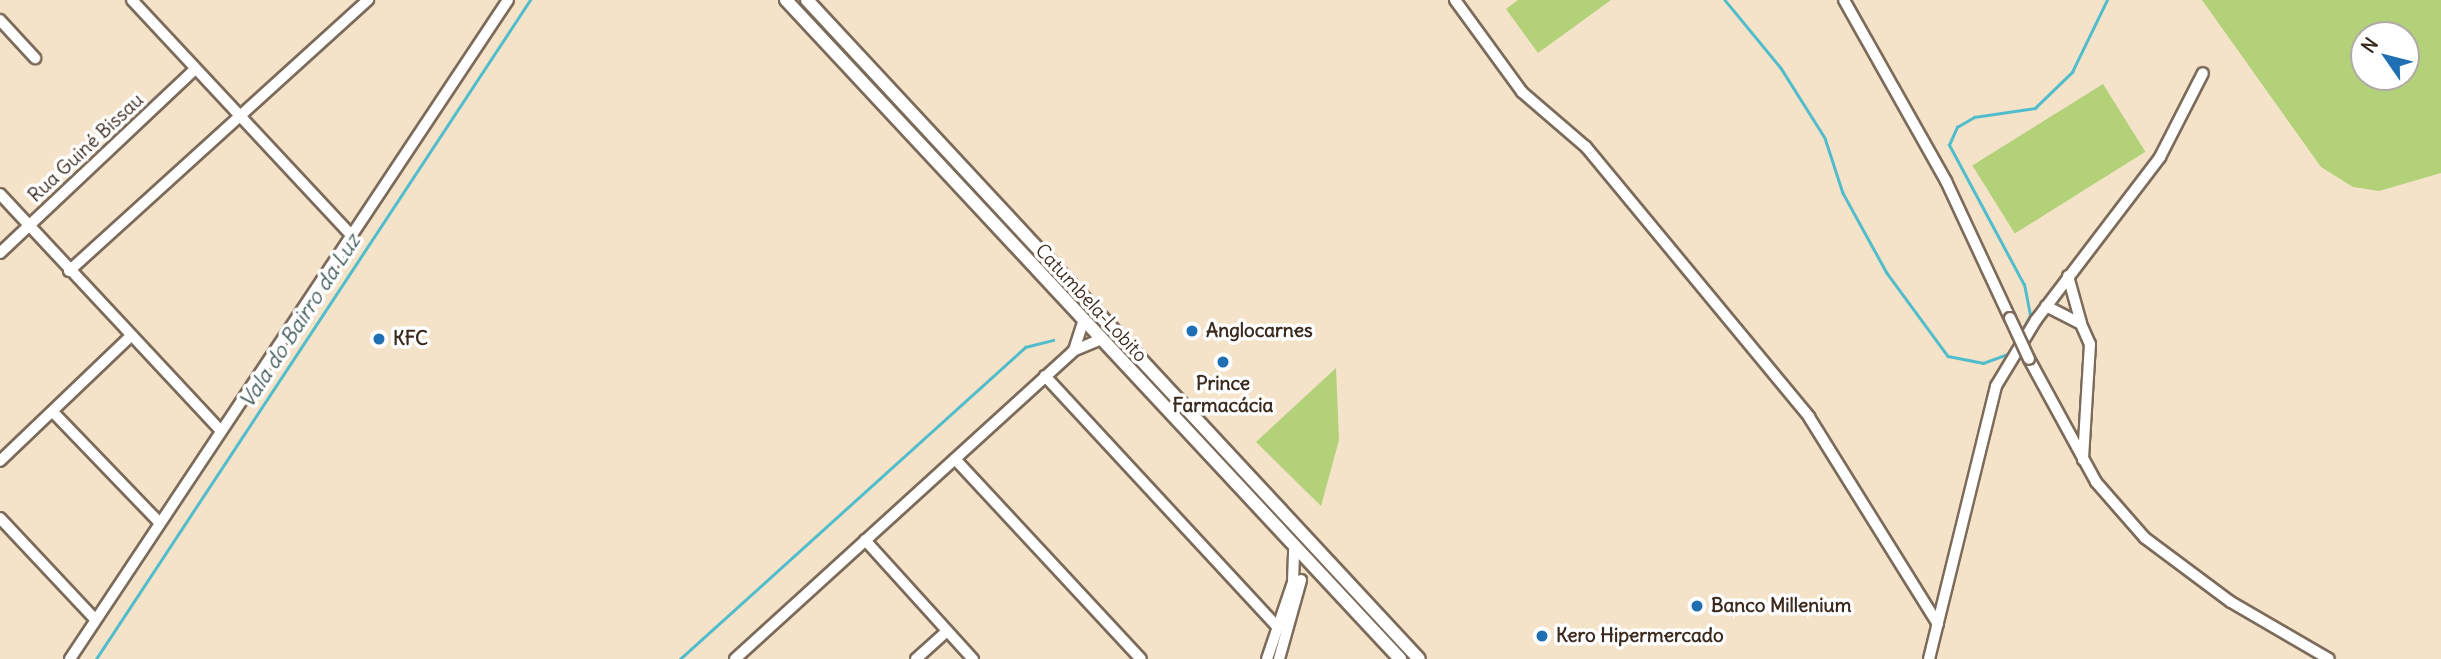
<!DOCTYPE html>
<meta charset="utf-8">
<style>
body{margin:0}
#map{position:relative;width:2441px;height:659px;overflow:hidden;background:#f4e3c9;font-family:Delius,sans-serif}
div>[style]{position:absolute}
[style*='--x']{left:calc(var(--x)*1px);top:calc(var(--y)*1px);width:calc(var(--w)*1px);rotate:calc(var(--a)*1deg)}
.green>*{inset:0;background:#b2d179;transform-origin:0 0}
.stream>*{height:2.5px;margin:-1.25px;padding:0 1.25px;transform-origin:1.25px;border-radius:1.25px;background:#51bdcc}
.roads{filter:drop-shadow(2px 0 #7c6b5a) drop-shadow(-2px 0 #7c6b5a) drop-shadow(0 2px #7c6b5a) drop-shadow(0 -2px #7c6b5a)}
.minor>*{height:10px;margin:-5px;padding:0 5px;transform-origin:5px;border-radius:5px;background:#fff}
.major>*{height:12px;margin:-6px;padding:0 6px;transform-origin:6px;border-radius:6px;background:#fff}
.bridges{filter:drop-shadow(2px 0 #7c6b5a) drop-shadow(-2px 0 #7c6b5a) drop-shadow(0 2px #7c6b5a) drop-shadow(0 -2px #7c6b5a)}
.minor-bridge>*{height:10px;margin:-5px;padding:0 5px;transform-origin:5px;border-radius:5px;background:#fff}
.dots>*{width:19px;height:19px;translate:-50% -50%;box-sizing:border-box;border:4px solid #fff;border-radius:50%}
span{translate:-50% -50%;white-space:nowrap;text-align:center;line-height:1.15;-webkit-text-stroke:7px #fff;paint-order:stroke}
.street-label{font-size:19px;color:#3b2a1e}
.poi-label{font-size:19px;color:#3b2a1e;font-weight:700}
.left{translate:0 -50%;text-align:left}
.water-label{font-size:21px;color:#435d5b;font-style:italic}
.north{position:absolute;left:2350px;top:21px;width:70px;height:70px;box-sizing:border-box;background:#fff;border:2px solid #b1aaa5;border-radius:50%;rotate:305deg;font-size:19px;font-weight:700;line-height:28px;text-align:center;color:#3b2a1e}
.north::after{content:'';display:block;margin:auto;width:24px;height:32px;background:#1f6fb2;clip-path:polygon(50% 0,100% 100%,50% 72%,0 100%)}
</style>
<div id="map">
<div class="green">
<div style="clip-path:polygon(1518px 0,1611px 0,1538px 53px,1506px 9px)"></div>
<div style="clip-path:polygon(evenodd,2202px 0,2441px 0,2441px 173px,2379px 191px,2353px 187px,2321px 167px,2202px 0,2364px 35px,2406px 35px,2406px 77px,2364px 77px,2364px 35px)"></div>
<div style="left:2103px;top:84px;width:80px;height:154px;rotate:58deg"></div>
<div style="clip-path:polygon(1336px 368px,1339px 440px,1321px 506px,1256px 442px)"></div>
</div>
<div class="stream">
<div style="--x:1725;--y:0;--w:88;--a:50.5"></div>
<div style="--x:1781;--y:68;--w:83;--a:57.8"></div>
<div style="--x:1825;--y:138;--w:58;--a:71.9"></div>
<div style="--x:1843;--y:193;--w:91;--a:61.2"></div>
<div style="--x:1887;--y:273;--w:103;--a:53.7"></div>
<div style="--x:1948;--y:356;--w:36;--a:11"></div>
<div style="--x:1983;--y:363;--w:29;--a:-20"></div>
<div style="--x:2010;--y:353;--w:15;--a:-62"></div>
<div style="--x:2020;--y:334;--w:21;--a:-62"></div>
<div style="--x:2030;--y:315;--w:31;--a:-101"></div>
<div style="--x:2024;--y:285;--w:159;--a:-118.2"></div>
<div style="--x:1949;--y:145;--w:20;--a:-66"></div>
<div style="--x:1957;--y:127;--w:20;--a:-30"></div>
<div style="--x:1974;--y:117;--w:62;--a:-8.4"></div>
<div style="--x:2035;--y:108;--w:52;--a:-44.2"></div>
<div style="--x:2072;--y:72;--w:80;--a:-64.1"></div>
<div style="--x:96;--y:659;--w:789;--a:-56.63"></div>
<div style="--x:680;--y:659;--w:465;--a:-42.1"></div>
<div style="--x:1025;--y:347;--w:29;--a:-14"></div>
</div>
<div class="roads">
<div class="minor">
<div style="--x:132;--y:0;--w:318;--a:47"></div>
<div style="--x:1455;--y:0;--w:114;--a:53.9"></div>
<div style="--x:1522;--y:92;--w:84;--a:40.7"></div>
<div style="--x:1586;--y:147;--w:350;--a:50.4"></div>
<div style="--x:1809;--y:417;--w:244;--a:58.1"></div>
<div style="--x:1844;--y:0;--w:208;--a:60.6"></div>
<div style="--x:1946;--y:181;--w:151;--a:65"></div>
<div style="--x:0;--y:20;--w:52;--a:47.4"></div>
<div style="--x:0;--y:194;--w:324;--a:47"></div>
<div style="--x:0;--y:253;--w:268;--a:-43.3"></div>
<div style="--x:69;--y:271;--w:404;--a:-42.2"></div>
<div style="--x:2068;--y:276;--w:49;--a:74.5"></div>
<div style="--x:2046;--y:306;--w:39;--a:27"></div>
<div style="--x:2081;--y:324;--w:22;--a:66"></div>
<div style="--x:2090;--y:344;--w:116;--a:93.5"></div>
<div style="--x:1075;--y:347;--w:25;--a:-72"></div>
<div style="--x:2029;--y:359;--w:140;--a:61.4"></div>
<div style="--x:2096;--y:482;--w:74;--a:48.8"></div>
<div style="--x:2145;--y:538;--w:107;--a:36.7"></div>
<div style="--x:2231;--y:602;--w:113;--a:30.2"></div>
<div style="--x:1045;--y:376;--w:343;--a:47.2"></div>
<div style="--x:53;--y:412;--w:151;--a:46.1"></div>
<div style="--x:955;--y:459;--w:273;--a:47.1"></div>
<div style="--x:0;--y:461;--w:181;--a:-43.7"></div>
<div style="--x:0;--y:518;--w:139;--a:46.8"></div>
<div style="--x:865;--y:540;--w:161;--a:47.8"></div>
<div style="--x:70;--y:659;--w:791;--a:-56.39"></div>
<div style="--x:735;--y:659;--w:457;--a:-42.3"></div>
<div style="--x:1073;--y:351;--w:28;--a:-23"></div>
<div style="--x:916;--y:659;--w:42;--a:-42.1"></div>
<div style="--x:1267;--y:659;--w:81;--a:-71.3"></div>
<div style="--x:1293;--y:582;--w:34;--a:-88"></div>
<div style="--x:1279;--y:659;--w:82;--a:-74.4"></div>
<div style="--x:1929;--y:659;--w:281;--a:-76.2"></div>
<div style="--x:1996;--y:386;--w:77;--a:-58.8"></div>
<div style="--x:2036;--y:320;--w:205;--a:-52.7"></div>
<div style="--x:2160;--y:157;--w:94;--a:-62.9"></div>
</div>
<div class="major">
<div style="--x:786;--y:0;--w:901;--a:47.02"></div>
<div style="--x:807;--y:0;--w:899;--a:47.12"></div>
</div>
</div>
<div class="bridges">
<div class="minor-bridge">
<div style="--x:2010;--y:318;--w:45;--a:65.1"></div>
</div>
</div>
<div class="dots">
<div style="left:1192px;top:331px;background:#1f6fb2"></div>
<div style="left:379px;top:339px;background:#1f6fb2"></div>
<div style="left:1223px;top:362px;background:#1f6fb2"></div>
<div style="left:1697px;top:606px;background:#1f6fb2"></div>
<div style="left:1542px;top:636px;background:#1f6fb2"></div>
</div>
<div class="street-label">
<span style="left:86px;top:148px;rotate:-43deg">Rua Guiné Bissau</span>
<span style="left:1091px;top:303px;rotate:47deg">Catumbela-Lobito</span>
</div>
<div class="poi-label">
<span class="left" style="left:1206px;top:331px">Anglocarnes</span>
<span class="left" style="left:393px;top:339px">KFC</span>
<span style="left:1223px;top:395px">Prince<br>Farmacácia</span>
<span class="left" style="left:1711px;top:606px">Banco Millenium</span>
<span class="left" style="left:1556px;top:636px">Kero Hipermercado</span>
</div>
<div class="water-label">
<span style="left:300px;top:321px;rotate:-57deg">Vala do Bairro da Luz</span>
</div>
<div class="north">N</div>
</div>
